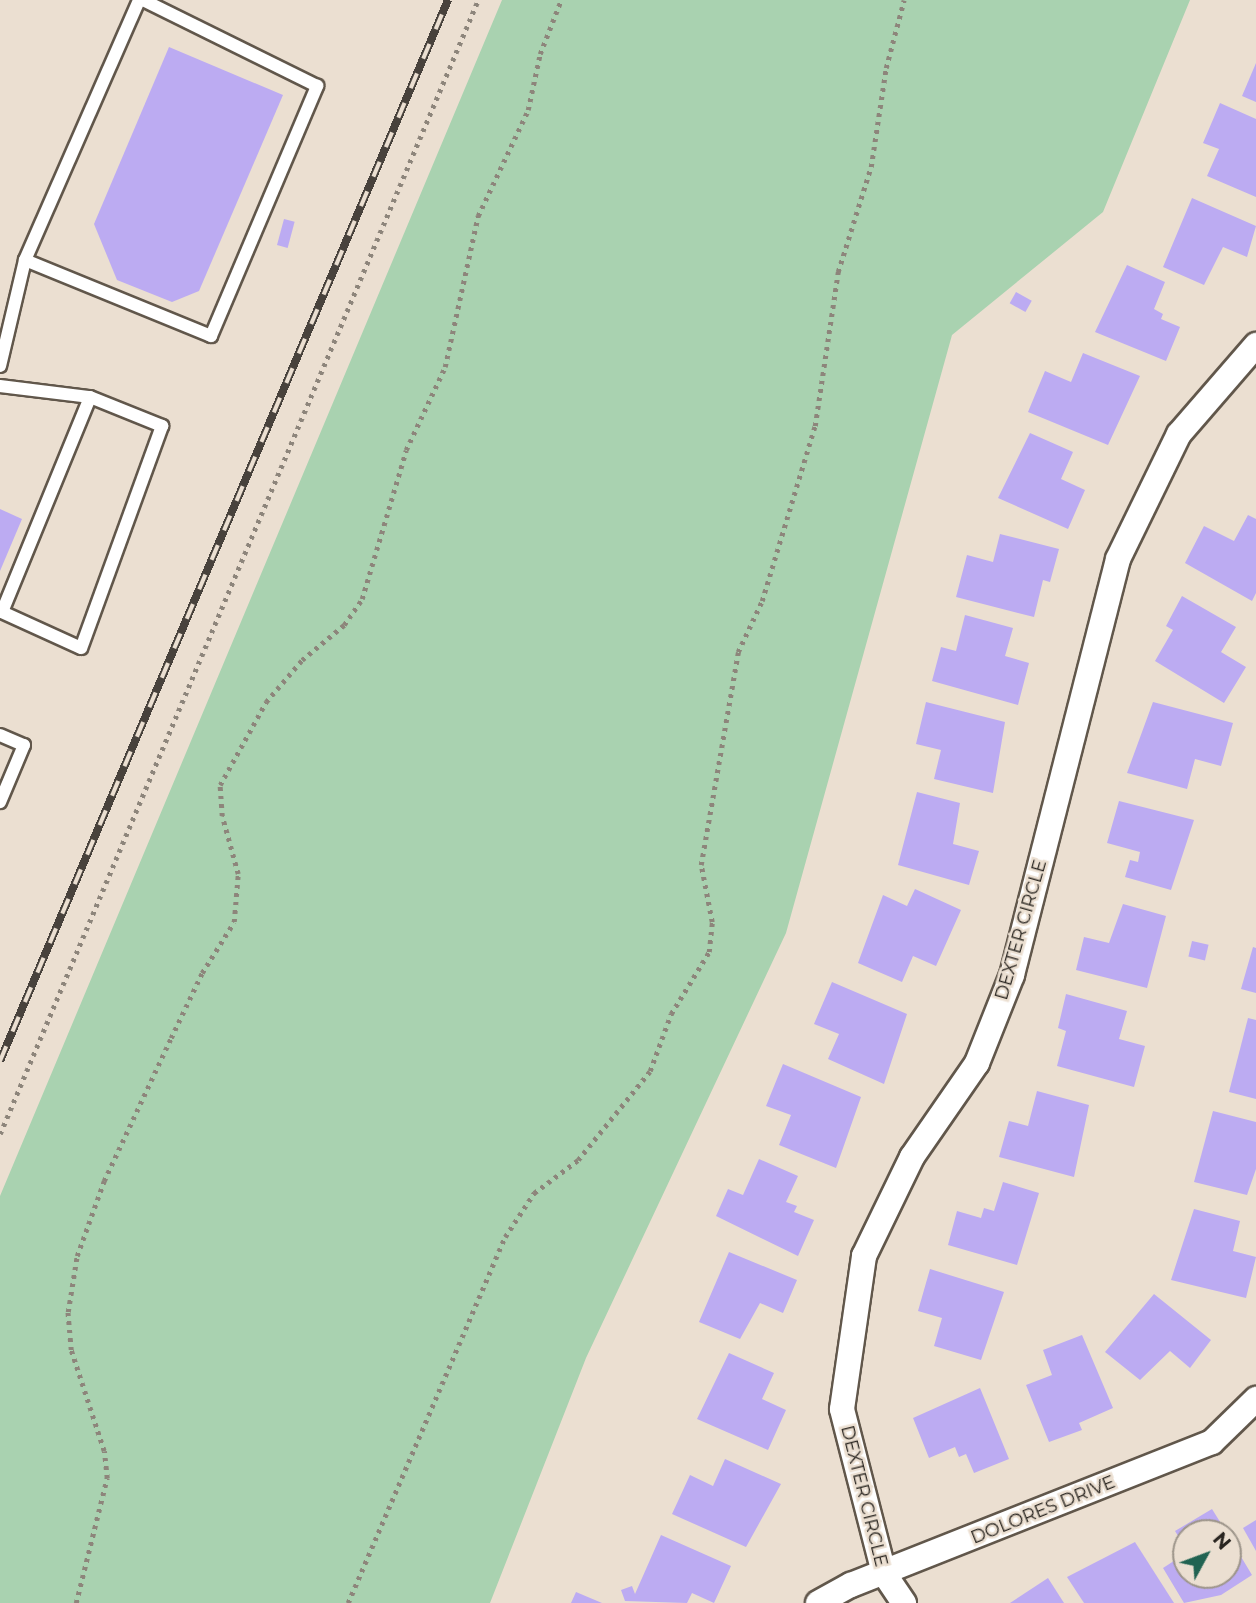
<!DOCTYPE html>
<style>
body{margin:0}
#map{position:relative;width:1256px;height:1603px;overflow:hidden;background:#ebdfd1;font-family:Montserrat,sans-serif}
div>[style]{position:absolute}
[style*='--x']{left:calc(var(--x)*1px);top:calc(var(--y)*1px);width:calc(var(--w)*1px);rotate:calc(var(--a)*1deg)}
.green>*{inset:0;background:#a9d2b0}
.building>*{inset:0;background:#bcabf2;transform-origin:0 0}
.path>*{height:4.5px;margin-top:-2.25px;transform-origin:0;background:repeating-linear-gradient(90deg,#8d857b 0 3.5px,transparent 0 8.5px)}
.roads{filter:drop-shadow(2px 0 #61574b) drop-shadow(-2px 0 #61574b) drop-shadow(0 2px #61574b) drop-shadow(0 -2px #61574b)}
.lane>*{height:12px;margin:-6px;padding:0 6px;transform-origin:6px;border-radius:6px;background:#fff}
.street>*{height:24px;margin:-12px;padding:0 12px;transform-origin:12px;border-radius:12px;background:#fff}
.rail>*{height:8px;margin-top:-4px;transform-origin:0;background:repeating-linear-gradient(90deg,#ebdfd1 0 16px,#48423c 0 32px);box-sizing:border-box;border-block:2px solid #48423c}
span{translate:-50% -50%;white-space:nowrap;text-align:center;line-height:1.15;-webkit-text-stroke:5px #ebdfd1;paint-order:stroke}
.street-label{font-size:18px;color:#292520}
.north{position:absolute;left:1172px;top:1519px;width:70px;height:70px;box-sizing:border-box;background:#ebdfd1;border:2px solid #9d958a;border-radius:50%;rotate:49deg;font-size:19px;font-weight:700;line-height:28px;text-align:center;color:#292520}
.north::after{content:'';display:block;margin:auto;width:24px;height:32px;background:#216352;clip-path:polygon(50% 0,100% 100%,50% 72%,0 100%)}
</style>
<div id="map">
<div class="green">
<div style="clip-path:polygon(502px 0,1190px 0,1103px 212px,952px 335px,786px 933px,586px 1358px,490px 1603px,0 1603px,0 1196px)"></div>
</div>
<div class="building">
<div style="clip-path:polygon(169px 47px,283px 95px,199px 291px,172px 302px,117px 280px,94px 224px)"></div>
<div style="clip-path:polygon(1256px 63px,1256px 102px,1242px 96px)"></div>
<div style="clip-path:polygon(1220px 103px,1256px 119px,1256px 197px,1207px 176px,1219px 149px,1203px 143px)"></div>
<div style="clip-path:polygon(1192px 198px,1256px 226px,1247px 257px,1223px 247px,1204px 285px,1163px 267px)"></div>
<div style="left:284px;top:219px;width:11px;height:27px;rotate:15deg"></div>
<div style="clip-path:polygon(1127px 265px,1165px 282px,1154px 309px,1163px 314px,1161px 319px,1180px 327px,1166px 361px,1095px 332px)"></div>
<div style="left:1016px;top:292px;width:18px;height:13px;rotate:29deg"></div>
<div style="clip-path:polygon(1083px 353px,1140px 376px,1108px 445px,1028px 412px,1045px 371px,1071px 382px)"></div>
<div style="clip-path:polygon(1030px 433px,1073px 452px,1061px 479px,1085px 490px,1068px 529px,998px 498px)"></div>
<div style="clip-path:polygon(0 509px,22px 519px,0 571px)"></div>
<div style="clip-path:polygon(1248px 515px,1256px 519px,1256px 593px,1252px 601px,1185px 563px,1204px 526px,1234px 541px)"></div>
<div style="clip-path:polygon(1000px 534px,1059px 549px,1050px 582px,1043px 580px,1034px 617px,956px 597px,967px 555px,993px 562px)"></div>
<div style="clip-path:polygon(1182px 596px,1236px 627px,1221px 652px,1246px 667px,1224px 703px,1155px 661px,1173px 630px,1166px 626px)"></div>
<div style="clip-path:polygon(965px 615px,1013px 628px,1005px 656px,1029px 663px,1018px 705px,932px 681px,941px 647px,956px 651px)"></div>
<div style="clip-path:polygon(926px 702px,1005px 722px,993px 793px,934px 779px,941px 750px,916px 744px)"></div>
<div style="clip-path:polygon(1153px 702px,1233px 723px,1221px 766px,1195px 759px,1187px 789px,1127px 773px)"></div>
<div style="clip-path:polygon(917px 792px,960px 803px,953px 844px,979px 851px,969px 885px,898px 865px)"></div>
<div style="clip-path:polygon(1119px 801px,1194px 820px,1171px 890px,1125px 877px,1130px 860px,1138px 862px,1140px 852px,1107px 843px)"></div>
<div style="clip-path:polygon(915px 889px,961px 910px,936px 966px,913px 956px,902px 982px,858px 963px,883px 895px,907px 906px)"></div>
<div style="clip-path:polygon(1123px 904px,1166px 916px,1147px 988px,1076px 970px,1084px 937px,1109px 943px)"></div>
<div style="left:1192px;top:941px;width:17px;height:16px;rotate:13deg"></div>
<div style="clip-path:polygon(1253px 947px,1256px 948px,1256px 993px,1241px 989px)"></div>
<div style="clip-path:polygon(832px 982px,907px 1014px,884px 1084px,828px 1059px,839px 1034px,814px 1024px)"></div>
<div style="clip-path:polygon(1066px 994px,1127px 1011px,1119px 1039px,1145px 1046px,1134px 1087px,1057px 1066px,1066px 1031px,1058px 1028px)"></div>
<div style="clip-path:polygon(1248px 1018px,1256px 1020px,1256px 1099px,1229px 1092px)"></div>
<div style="clip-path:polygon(783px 1064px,861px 1097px,836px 1168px,779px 1145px,791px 1115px,766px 1106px)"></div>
<div style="clip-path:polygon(1037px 1091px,1089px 1105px,1074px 1177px,999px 1157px,1009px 1121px,1028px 1126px)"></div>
<div style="clip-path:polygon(1213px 1111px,1256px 1122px,1256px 1169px,1247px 1195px,1194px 1182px)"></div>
<div style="clip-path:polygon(759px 1159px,798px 1176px,786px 1202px,797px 1206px,794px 1212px,814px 1220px,798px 1256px,716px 1216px,728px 1189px,743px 1195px)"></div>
<div style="clip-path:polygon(1003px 1182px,1039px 1193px,1017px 1265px,948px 1245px,957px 1211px,981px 1218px,984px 1208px,994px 1211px)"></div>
<div style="clip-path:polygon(1194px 1209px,1240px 1221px,1233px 1251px,1256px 1257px,1246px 1298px,1171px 1280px)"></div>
<div style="clip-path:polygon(729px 1252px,797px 1280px,783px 1313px,760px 1303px,740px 1339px,699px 1322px)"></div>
<div style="clip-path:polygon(930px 1269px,1004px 1292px,981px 1360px,934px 1346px,942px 1318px,918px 1311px)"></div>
<div style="clip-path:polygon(1154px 1294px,1211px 1340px,1190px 1368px,1170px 1351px,1140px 1380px,1105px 1352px)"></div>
<div style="clip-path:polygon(1082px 1335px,1113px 1408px,1079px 1423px,1082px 1430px,1049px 1442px,1026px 1385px,1052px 1375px,1043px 1350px)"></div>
<div style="clip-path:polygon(729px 1353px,774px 1373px,762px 1399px,786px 1410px,768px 1450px,697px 1419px)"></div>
<div style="clip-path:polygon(980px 1388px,1009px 1459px,974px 1473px,966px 1454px,959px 1457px,955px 1447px,929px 1458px,913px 1418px)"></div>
<div style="clip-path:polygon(725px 1459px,781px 1484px,746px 1547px,672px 1514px,690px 1475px,713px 1486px)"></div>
<div style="clip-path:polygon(1212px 1509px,1227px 1533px,1186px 1533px,1186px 1549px,1175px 1531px)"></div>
<div style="clip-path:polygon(1256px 1520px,1256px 1551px,1243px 1528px)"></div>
<div style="clip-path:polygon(661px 1535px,731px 1566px,714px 1603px,692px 1593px,687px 1603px,625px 1601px,621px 1590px,632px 1586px,635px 1594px)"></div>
<div style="clip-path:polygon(1228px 1535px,1252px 1575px,1221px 1595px,1184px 1603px,1163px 1568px,1180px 1557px,1186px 1563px,1186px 1575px,1228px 1575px)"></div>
<div style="clip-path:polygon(1135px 1542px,1174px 1603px,1084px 1603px,1067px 1577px)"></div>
<div style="clip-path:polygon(1048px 1578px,1064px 1603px,1010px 1603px)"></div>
<div style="clip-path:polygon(576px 1592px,602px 1603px,571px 1603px)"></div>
</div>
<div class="path">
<div style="--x:0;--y:1134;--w:1231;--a:-67.14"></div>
<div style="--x:76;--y:1603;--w:129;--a:-76.1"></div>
<div style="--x:107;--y:1478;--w:27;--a:-96"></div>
<div style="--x:104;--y:1451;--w:106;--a:-108.1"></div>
<div style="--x:71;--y:1350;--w:38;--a:-95"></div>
<div style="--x:68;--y:1312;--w:57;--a:-80.9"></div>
<div style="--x:77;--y:1256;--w:80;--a:-70.2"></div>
<div style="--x:104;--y:1181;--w:158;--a:-64.9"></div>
<div style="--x:171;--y:1038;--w:72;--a:-64.5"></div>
<div style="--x:202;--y:973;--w:60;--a:-57.9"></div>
<div style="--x:234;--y:922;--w:48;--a:-85.2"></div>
<div style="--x:238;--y:874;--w:60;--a:-105.4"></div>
<div style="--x:222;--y:816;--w:31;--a:-94"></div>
<div style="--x:220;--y:785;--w:95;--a:-61"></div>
<div style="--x:266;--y:702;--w:55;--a:-49.4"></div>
<div style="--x:302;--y:660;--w:55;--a:-39.8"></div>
<div style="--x:344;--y:625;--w:32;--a:-55"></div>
<div style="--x:362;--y:599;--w:155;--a:-73.5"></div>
<div style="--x:406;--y:450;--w:92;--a:-64.8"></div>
<div style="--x:445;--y:367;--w:155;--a:-77.7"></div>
<div style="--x:478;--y:216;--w:117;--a:-64.7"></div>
<div style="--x:528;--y:110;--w:57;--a:-77.9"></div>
<div style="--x:540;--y:54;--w:58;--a:-68.7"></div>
<div style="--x:348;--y:1603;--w:398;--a:-66.8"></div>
<div style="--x:505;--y:1237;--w:53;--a:-56.6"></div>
<div style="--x:534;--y:1193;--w:55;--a:-36.9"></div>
<div style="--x:578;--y:1160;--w:114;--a:-51"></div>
<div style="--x:650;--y:1071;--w:61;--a:-69.8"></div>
<div style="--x:671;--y:1014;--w:73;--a:-58.5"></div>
<div style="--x:709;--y:952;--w:30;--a:-84"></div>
<div style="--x:712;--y:922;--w:58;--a:-100.9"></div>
<div style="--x:701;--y:865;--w:216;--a:-80.1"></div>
<div style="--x:738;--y:652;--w:56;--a:-64.8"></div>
<div style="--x:762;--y:601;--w:183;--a:-73.2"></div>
<div style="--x:815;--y:426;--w:156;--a:-81.5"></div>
<div style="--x:838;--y:272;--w:110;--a:-72.6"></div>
<div style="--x:871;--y:167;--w:100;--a:-81.4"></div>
<div style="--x:886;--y:68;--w:70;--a:-75.2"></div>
</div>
<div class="roads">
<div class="lane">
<div style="--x:25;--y:260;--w:201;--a:22.2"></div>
<div style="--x:211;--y:336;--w:272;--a:-67"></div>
<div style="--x:317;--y:86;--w:194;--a:-153.7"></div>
<div style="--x:0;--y:366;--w:109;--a:-76.7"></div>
<div style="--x:25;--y:260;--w:284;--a:-66.3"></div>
<div style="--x:0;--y:386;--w:91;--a:7"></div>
<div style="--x:90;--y:397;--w:78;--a:21.9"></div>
<div style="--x:162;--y:426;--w:236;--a:110"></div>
<div style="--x:81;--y:648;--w:87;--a:-155.5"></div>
<div style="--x:2;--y:612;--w:232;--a:-67.7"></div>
<div style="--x:0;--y:735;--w:26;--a:23"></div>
<div style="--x:24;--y:745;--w:62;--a:112.8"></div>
</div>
<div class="street">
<div style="--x:818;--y:1603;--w:38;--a:-29"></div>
<div style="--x:851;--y:1585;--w:388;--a:-21.6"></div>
<div style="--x:1212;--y:1442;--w:62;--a:-44.3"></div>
<div style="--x:904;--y:1603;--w:36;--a:-124"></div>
<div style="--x:884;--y:1573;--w:169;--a:-104.4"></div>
<div style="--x:842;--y:1409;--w:155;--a:-81.8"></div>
<div style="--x:864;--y:1256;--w:110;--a:-64.1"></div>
<div style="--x:912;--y:1157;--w:114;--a:-55.3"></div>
<div style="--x:977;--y:1063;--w:95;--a:-68.3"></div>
<div style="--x:1012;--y:975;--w:429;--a:-75.7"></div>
<div style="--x:1118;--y:559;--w:139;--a:-64"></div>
<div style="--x:1179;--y:434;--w:118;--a:-49.1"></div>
</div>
</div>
<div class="rail">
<div style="--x:0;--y:1061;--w:1152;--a:-67.11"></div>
</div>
<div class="street-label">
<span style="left:1021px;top:930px;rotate:-74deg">DEXTER CIRCLE</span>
<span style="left:864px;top:1496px;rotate:76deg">DEXTER CIRCLE</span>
<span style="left:1043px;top:1510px;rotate:-22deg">DOLORES DRIVE</span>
</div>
<div class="north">N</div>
</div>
